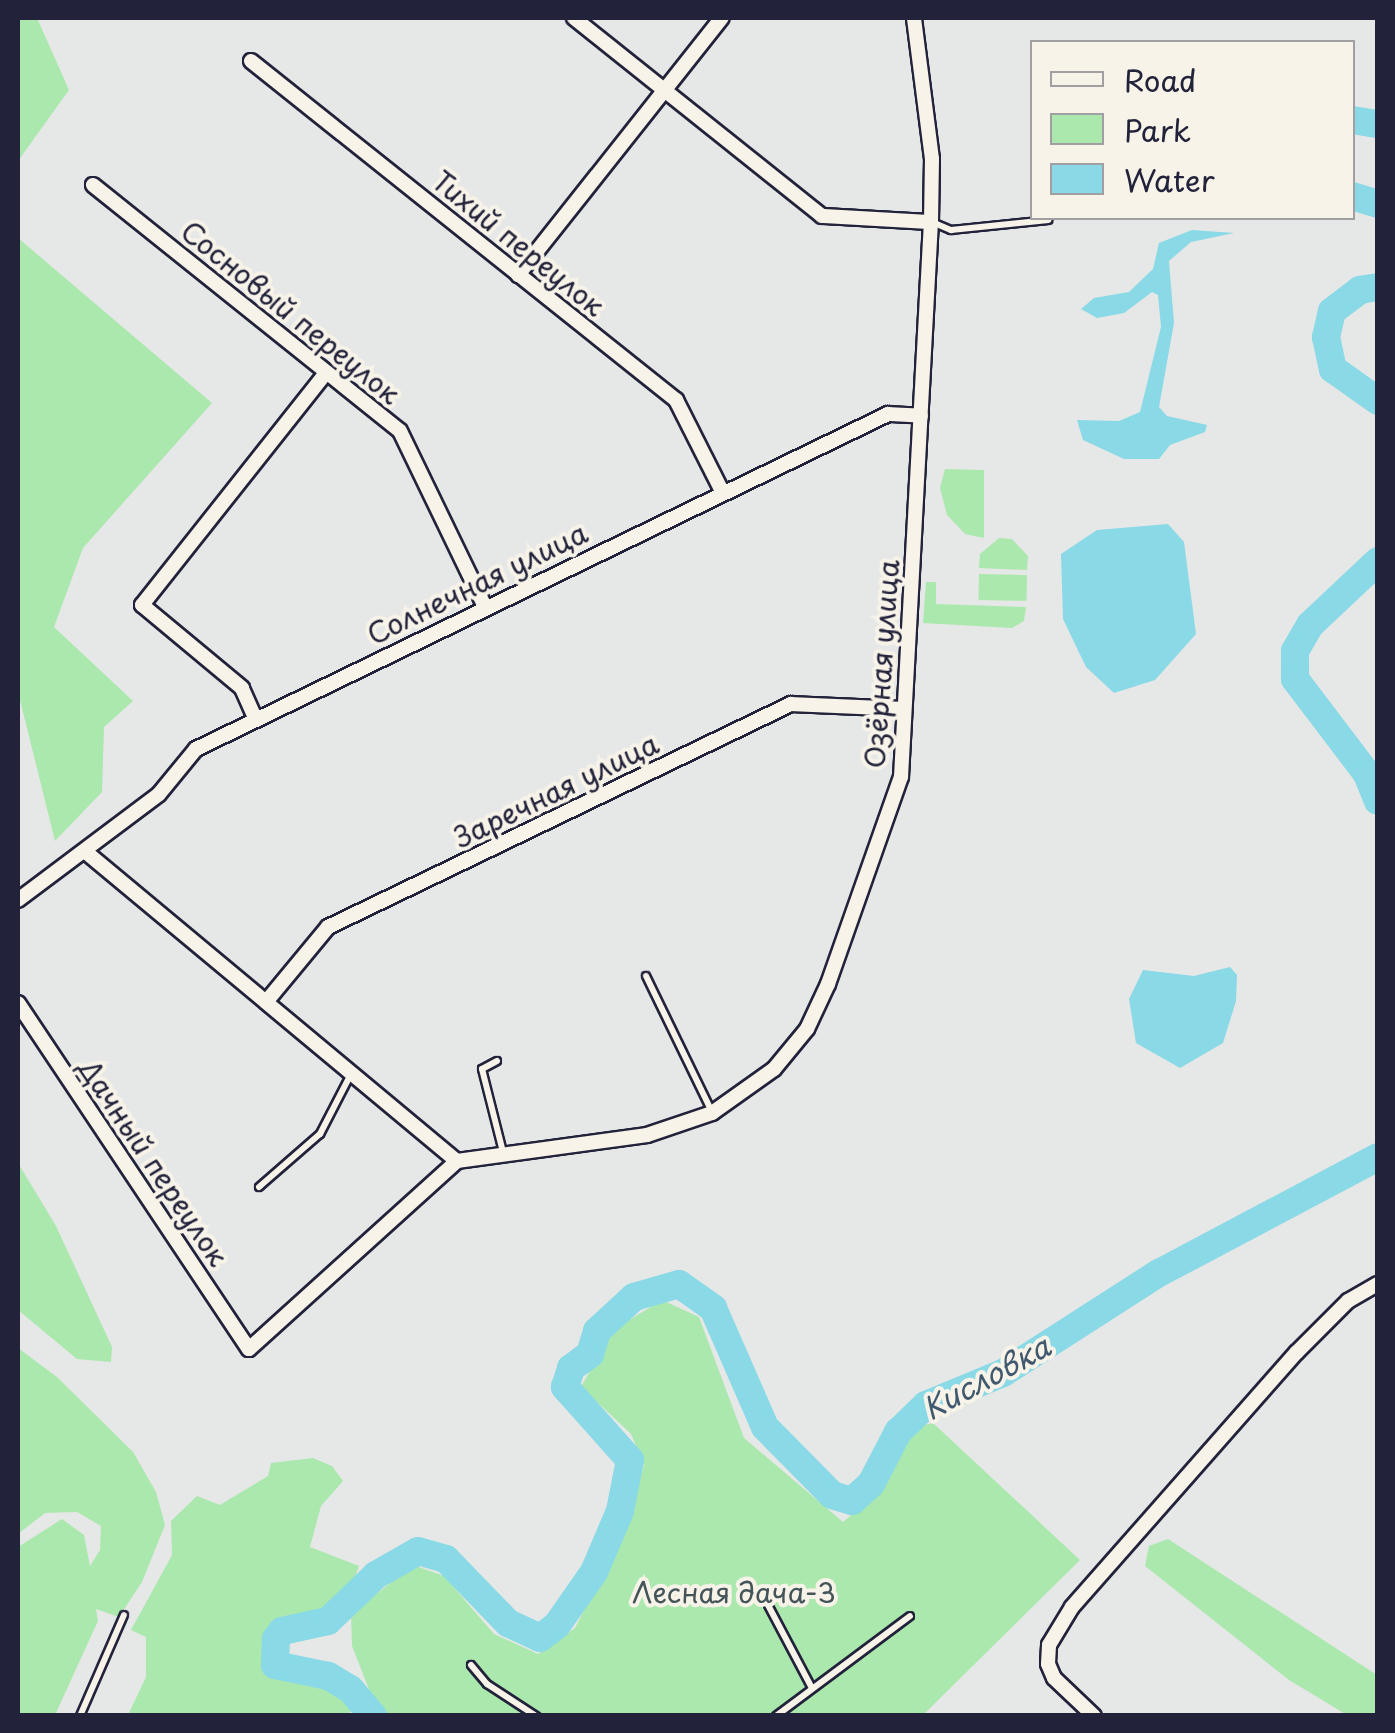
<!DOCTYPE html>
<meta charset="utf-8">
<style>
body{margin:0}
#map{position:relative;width:1395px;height:1733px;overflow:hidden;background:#e6e7e7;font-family:"Playpen Sans",sans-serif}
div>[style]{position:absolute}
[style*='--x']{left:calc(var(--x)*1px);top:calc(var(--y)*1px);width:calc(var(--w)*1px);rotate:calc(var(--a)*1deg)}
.green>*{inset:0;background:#abe8ae;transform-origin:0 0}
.water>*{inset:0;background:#89d9e6}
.river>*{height:28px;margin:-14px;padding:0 14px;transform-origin:14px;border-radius:14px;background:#89d9e6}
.roads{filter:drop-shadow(2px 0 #22223b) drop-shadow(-2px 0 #22223b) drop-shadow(0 2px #22223b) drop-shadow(0 -2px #22223b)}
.lane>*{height:6px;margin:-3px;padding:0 3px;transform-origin:3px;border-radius:3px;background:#f7f3e8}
.street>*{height:14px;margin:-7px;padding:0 7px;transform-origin:7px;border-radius:7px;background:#f7f3e8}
span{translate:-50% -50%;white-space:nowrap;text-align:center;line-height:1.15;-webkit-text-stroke:8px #f7f3e8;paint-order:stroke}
.street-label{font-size:28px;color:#22223b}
.park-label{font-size:28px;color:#445458}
.water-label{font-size:30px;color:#41596e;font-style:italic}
.frame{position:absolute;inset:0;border:20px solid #22223b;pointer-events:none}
.legend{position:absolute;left:1030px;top:40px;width:325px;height:180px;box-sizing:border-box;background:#f7f3e8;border:2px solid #a29fa3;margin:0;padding:12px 18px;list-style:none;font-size:30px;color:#22223b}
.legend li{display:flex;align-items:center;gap:20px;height:50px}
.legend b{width:50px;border:2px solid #a29fa3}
</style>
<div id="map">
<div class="green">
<div style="clip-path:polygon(18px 18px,37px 18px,69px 90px,18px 161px)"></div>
<div style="clip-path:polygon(18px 238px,212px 403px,83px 548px,54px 627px,133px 701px,104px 727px,102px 792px,55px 841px,18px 692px)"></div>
<div style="clip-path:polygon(945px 469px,984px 470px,984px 538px,965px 534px,947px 515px,940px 488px)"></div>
<div style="clip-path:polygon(999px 538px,1012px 539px,1028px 556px,1027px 570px,979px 568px,980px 554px)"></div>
<div style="left:979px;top:574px;width:48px;height:26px;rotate:1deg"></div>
<div style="clip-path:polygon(926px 582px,936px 582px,936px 604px,1026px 607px,1024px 621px,1012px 628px,923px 623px)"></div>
<div style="clip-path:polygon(18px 1163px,56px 1226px,112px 1347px,111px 1362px,77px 1359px,18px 1310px)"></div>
<div style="clip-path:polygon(662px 1300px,699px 1317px,744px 1438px,843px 1522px,875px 1495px,911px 1428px,933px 1423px,1080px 1560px,923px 1715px,379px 1715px,352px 1646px,351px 1614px,413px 1565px,444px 1576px,494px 1634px,538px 1654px,575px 1628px,623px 1534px,644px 1465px,631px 1434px,581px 1387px,613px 1330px)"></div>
<div style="clip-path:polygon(18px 1348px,57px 1377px,133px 1452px,156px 1492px,165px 1525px,142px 1582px,119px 1617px,96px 1609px,98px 1621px,55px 1715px,18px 1715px,18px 1547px,62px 1519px,84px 1535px,90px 1566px,100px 1550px,101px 1526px,77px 1512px,45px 1513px,18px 1534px)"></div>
<div style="clip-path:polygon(313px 1458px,332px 1466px,343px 1481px,321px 1506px,310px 1547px,359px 1566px,349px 1593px,332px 1608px,287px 1621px,272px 1634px,262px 1668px,292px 1682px,321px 1684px,344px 1699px,352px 1709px,348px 1715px,128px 1715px,146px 1677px,146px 1637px,131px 1630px,172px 1555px,171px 1521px,197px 1496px,220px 1505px,268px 1476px,271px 1463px)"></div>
<div style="clip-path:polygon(1168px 1539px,1377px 1675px,1377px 1715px,1347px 1715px,1289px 1680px,1145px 1566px,1149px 1546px)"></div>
</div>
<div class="water">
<div style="clip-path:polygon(1192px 230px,1234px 233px,1191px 242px,1169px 261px,1174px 323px,1159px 407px,1167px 416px,1207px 425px,1205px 432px,1170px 445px,1159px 459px,1124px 459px,1083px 440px,1077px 420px,1119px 421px,1140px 412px,1161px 327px,1158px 295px,1152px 292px,1124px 313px,1097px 318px,1081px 309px,1094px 298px,1129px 292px,1153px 269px,1159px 243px)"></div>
<div style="clip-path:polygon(1168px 524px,1184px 542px,1196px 634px,1155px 680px,1114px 693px,1086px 667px,1063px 619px,1061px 554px,1097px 530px)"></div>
<div style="clip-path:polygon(1230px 967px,1237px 975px,1236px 1001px,1223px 1043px,1180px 1068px,1136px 1043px,1129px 999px,1143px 970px,1194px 976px)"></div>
</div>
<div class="river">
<div style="--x:1352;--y:120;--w:26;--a:9"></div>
<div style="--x:1352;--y:196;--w:27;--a:17"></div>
<div style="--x:1378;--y:287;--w:18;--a:171"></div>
<div style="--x:1360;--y:290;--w:35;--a:143"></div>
<div style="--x:1332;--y:311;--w:27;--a:103"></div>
<div style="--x:1326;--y:337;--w:33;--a:78"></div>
<div style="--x:1333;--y:369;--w:55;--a:35.4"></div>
<div style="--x:1378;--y:561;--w:93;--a:136.7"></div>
<div style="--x:1310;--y:625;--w:30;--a:120"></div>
<div style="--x:1295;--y:651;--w:28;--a:90"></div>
<div style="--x:1295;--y:679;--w:119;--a:52.8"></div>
<div style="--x:1367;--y:774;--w:29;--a:68"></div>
<div style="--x:373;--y:1716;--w:35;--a:-130"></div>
<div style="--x:350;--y:1689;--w:26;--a:-149"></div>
<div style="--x:328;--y:1676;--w:54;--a:-168.3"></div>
<div style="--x:275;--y:1665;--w:26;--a:-88"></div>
<div style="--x:276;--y:1639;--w:10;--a:-53"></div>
<div style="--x:282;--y:1631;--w:47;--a:-12.3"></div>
<div style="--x:328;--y:1621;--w:66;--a:-43.8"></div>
<div style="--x:376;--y:1575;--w:48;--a:-29.7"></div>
<div style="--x:418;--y:1551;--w:29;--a:16"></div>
<div style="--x:446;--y:1559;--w:89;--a:45.9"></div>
<div style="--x:508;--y:1623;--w:35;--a:25"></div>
<div style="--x:540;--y:1638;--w:21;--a:-37"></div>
<div style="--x:557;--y:1625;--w:65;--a:-55.1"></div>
<div style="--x:594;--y:1572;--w:66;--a:-66.9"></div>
<div style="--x:620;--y:1511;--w:52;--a:-78.9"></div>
<div style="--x:630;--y:1460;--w:98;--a:-131.7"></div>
<div style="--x:565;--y:1387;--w:20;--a:-72"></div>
<div style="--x:571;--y:1368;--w:24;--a:-36"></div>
<div style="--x:590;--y:1354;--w:24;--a:-73"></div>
<div style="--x:597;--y:1331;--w:50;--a:-42.6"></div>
<div style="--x:634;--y:1297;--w:47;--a:-16.1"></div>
<div style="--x:679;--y:1284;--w:42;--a:35.2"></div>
<div style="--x:713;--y:1308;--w:130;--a:66.4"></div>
<div style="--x:765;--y:1427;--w:95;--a:45.4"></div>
<div style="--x:832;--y:1495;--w:21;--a:17"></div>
<div style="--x:852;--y:1501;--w:25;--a:-42"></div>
<div style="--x:871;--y:1484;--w:59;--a:-62.6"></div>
<div style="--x:898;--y:1432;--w:39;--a:-44"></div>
<div style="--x:926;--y:1405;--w:83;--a:-22.6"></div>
<div style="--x:1003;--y:1373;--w:185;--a:-32.7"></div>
<div style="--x:1159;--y:1273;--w:248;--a:-27.9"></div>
</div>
<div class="roads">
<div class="lane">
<div style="--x:932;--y:222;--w:21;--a:23"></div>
<div style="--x:951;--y:230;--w:98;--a:-5.9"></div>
<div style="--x:646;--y:976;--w:149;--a:64.1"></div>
<div style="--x:497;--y:1061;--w:17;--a:152"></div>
<div style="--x:482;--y:1069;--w:86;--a:75.8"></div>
<div style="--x:259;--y:1187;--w:81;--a:-41"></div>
<div style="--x:320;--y:1134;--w:68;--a:-62.7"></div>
<div style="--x:768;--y:1605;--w:94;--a:62.1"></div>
<div style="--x:471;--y:1665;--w:25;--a:50"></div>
<div style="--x:487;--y:1684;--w:59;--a:33.1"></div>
<div style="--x:80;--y:1716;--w:110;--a:-66.5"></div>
<div style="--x:776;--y:1716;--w:167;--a:-36.7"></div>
</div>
<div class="street">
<div style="--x:574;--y:18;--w:317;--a:38.6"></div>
<div style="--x:822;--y:216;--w:109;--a:3.2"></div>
<div style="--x:251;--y:61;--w:544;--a:38.58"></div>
<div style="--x:676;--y:400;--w:102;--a:63.2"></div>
<div style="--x:93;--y:185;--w:393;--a:38.7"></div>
<div style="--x:400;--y:431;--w:195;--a:64.2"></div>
<div style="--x:518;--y:275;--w:328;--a:-51.6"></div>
<div style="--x:256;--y:720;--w:35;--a:-114"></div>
<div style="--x:242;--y:688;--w:130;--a:-140.3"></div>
<div style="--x:142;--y:605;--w:296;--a:-51.6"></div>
<div style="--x:87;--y:853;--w:481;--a:39.8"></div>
<div style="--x:18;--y:900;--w:176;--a:-36.9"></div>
<div style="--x:159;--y:794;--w:58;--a:-50.6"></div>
<div style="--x:196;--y:749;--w:769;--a:-25.83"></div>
<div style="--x:888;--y:414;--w:33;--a:3"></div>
<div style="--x:266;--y:1002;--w:97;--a:-50.4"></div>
<div style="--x:328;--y:927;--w:514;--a:-25.72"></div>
<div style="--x:791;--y:704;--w:113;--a:2.5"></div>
<div style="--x:18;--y:1003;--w:416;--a:56.3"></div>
<div style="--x:249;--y:1349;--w:280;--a:-42.1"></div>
<div style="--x:457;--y:1161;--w:192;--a:-7.8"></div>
<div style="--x:647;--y:1135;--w:69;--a:-18.7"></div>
<div style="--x:712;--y:1113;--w:76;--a:-35.4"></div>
<div style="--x:774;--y:1069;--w:52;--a:-50.5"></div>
<div style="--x:807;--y:1029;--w:50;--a:-65"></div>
<div style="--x:828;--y:984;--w:219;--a:-70.6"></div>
<div style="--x:901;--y:777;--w:556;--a:-86.91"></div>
<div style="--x:931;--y:222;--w:63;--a:-89.1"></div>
<div style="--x:932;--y:159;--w:142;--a:-97.3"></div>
<div style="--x:1094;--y:1716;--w:55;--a:-136.5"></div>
<div style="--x:1054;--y:1678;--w:15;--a:-113"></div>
<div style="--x:1048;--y:1664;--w:19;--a:-87"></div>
<div style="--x:1049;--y:1645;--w:44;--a:-58.8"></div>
<div style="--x:1072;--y:1607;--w:339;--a:-48.6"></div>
<div style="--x:1296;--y:1353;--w:74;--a:-45"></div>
<div style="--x:1348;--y:1301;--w:34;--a:-30"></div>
</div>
</div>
<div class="street-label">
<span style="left:519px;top:243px;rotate:39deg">Тихий переулок</span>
<span style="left:291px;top:312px;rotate:39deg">Сосновый переулок</span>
<span style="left:477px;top:583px;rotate:-26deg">Солнечная улица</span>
<span style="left:881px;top:664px;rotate:-86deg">Озёрная улица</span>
<span style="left:556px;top:790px;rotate:-26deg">Заречная улица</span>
<span style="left:154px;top:1162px;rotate:56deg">Дачный переулок</span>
</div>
<div class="park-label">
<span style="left:734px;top:1592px">Лесная дача-3</span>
</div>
<div class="water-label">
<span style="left:986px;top:1377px;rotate:-29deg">Кисловка</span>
</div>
<div class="frame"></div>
<ul class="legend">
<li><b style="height:12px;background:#f7f3e8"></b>Road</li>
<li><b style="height:28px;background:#abe8ae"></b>Park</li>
<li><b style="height:28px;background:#89d9e6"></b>Water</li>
</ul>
</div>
